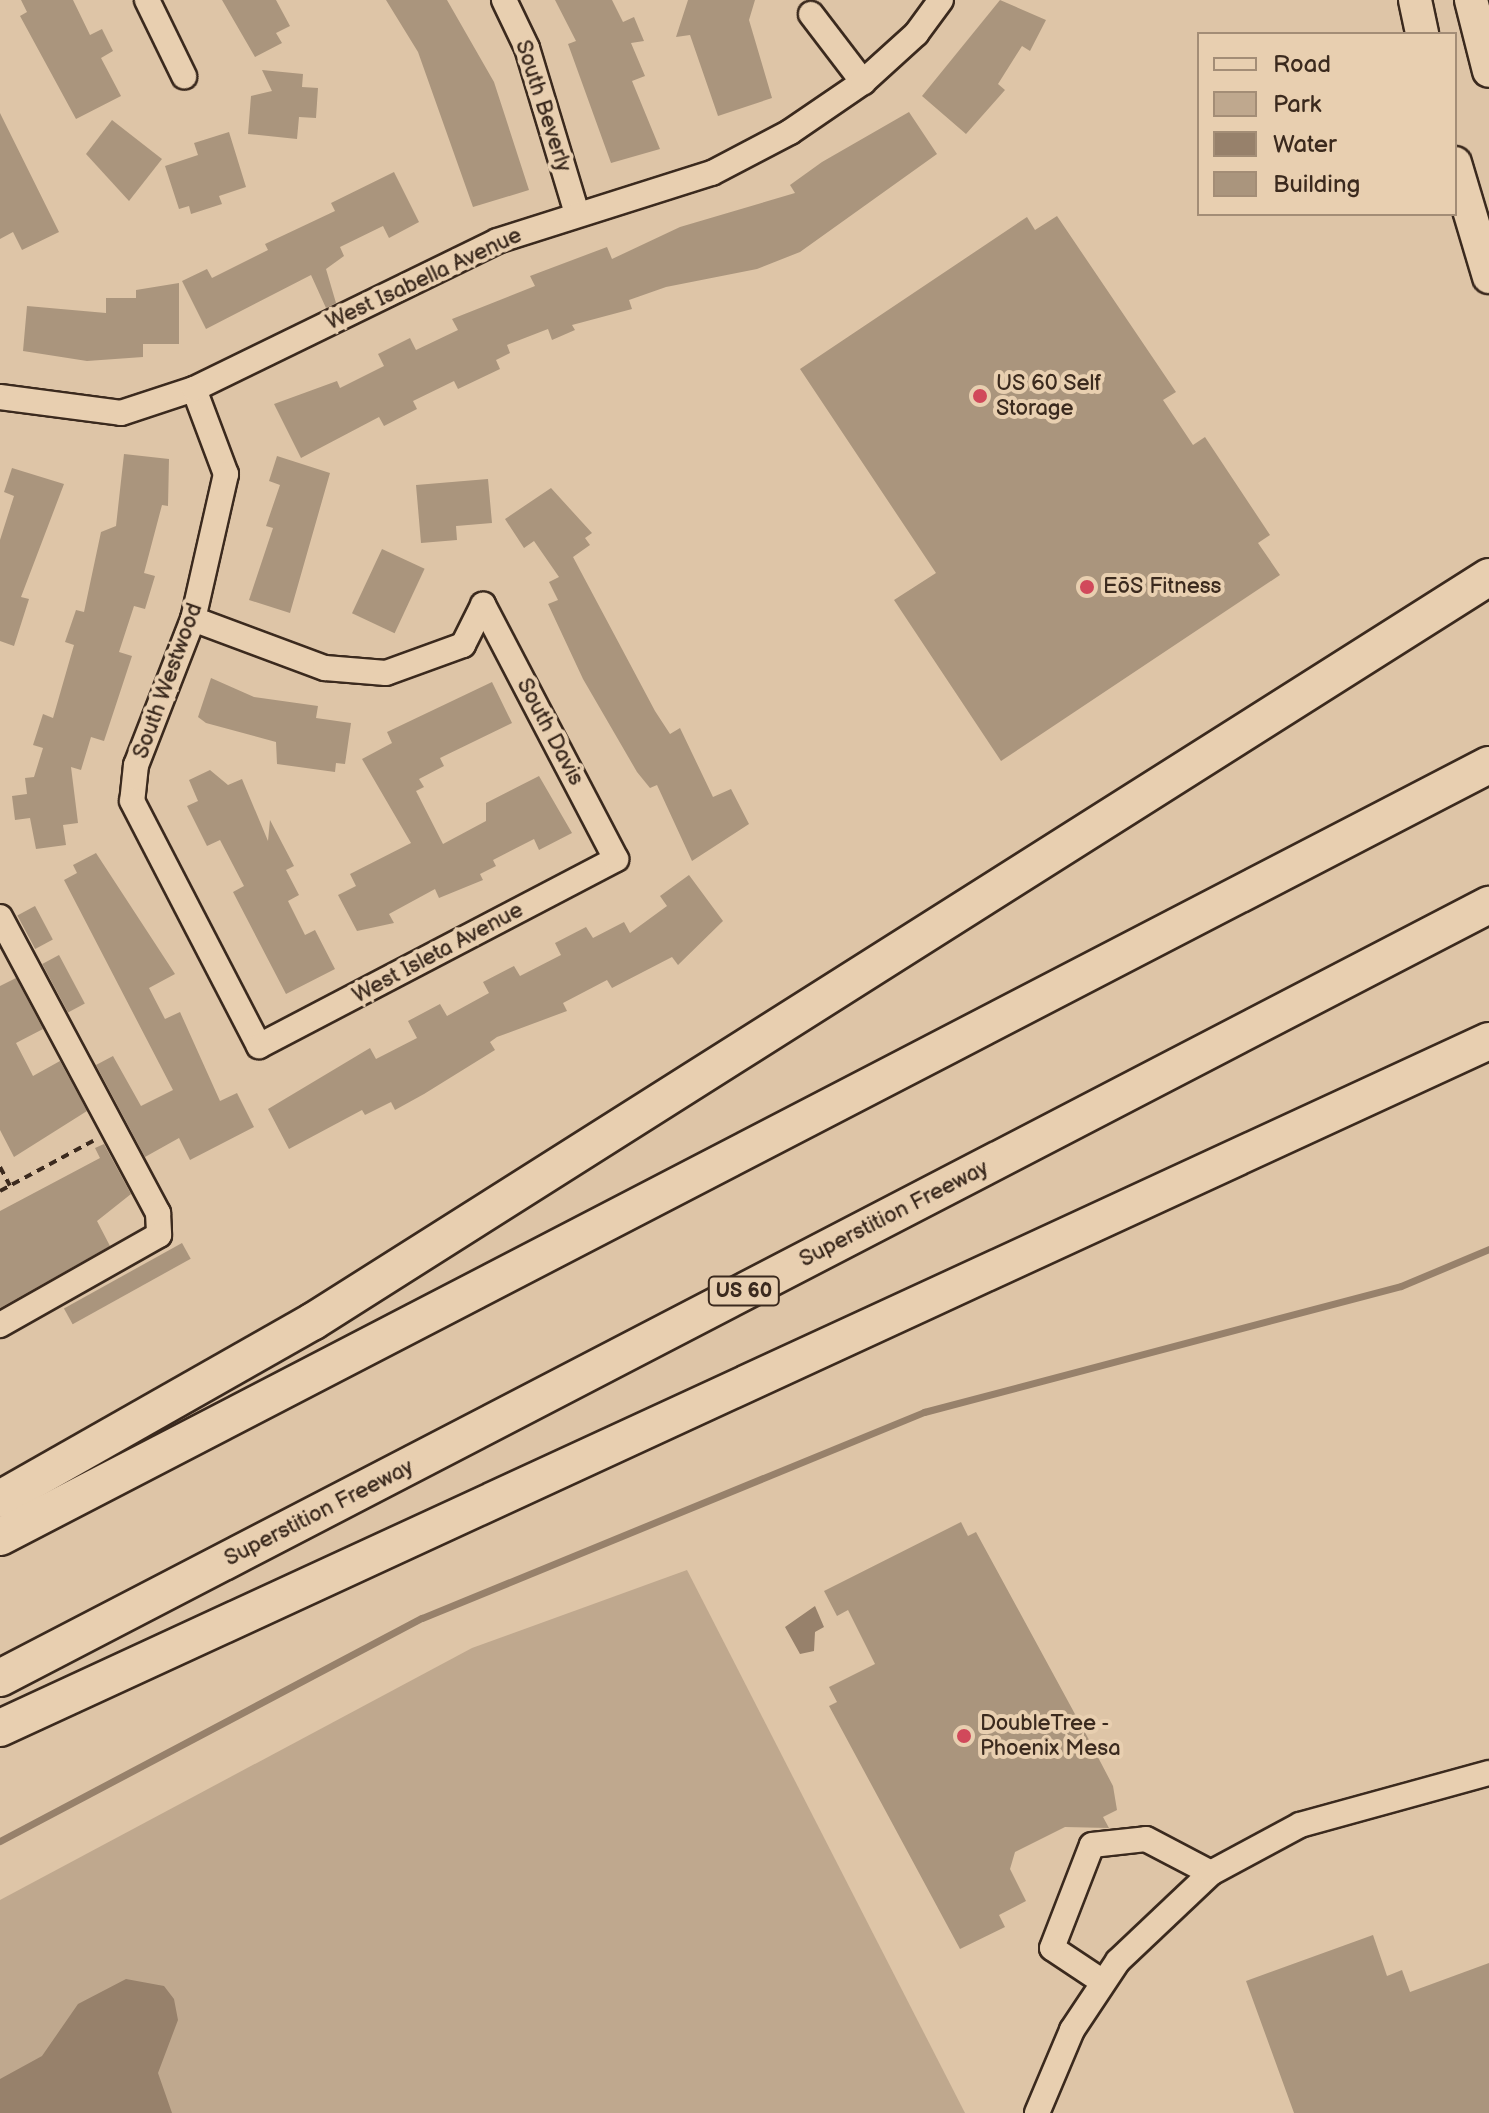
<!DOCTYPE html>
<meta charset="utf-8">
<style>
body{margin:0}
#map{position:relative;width:1489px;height:2113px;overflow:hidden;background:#dec5a7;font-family:"Balsamiq Sans",sans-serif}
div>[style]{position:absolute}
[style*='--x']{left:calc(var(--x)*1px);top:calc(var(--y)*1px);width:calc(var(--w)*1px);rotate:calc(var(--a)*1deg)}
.green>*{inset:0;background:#bfa88e}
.water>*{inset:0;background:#97816b}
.stream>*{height:7px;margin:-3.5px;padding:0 3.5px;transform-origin:3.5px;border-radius:3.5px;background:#97816b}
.building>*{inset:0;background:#aa957d;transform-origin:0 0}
.path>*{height:4px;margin-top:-2px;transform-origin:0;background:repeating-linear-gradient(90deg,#3b2a1e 0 8px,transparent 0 14px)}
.roads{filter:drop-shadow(2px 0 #3b2a1e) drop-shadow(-2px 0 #3b2a1e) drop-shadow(0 2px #3b2a1e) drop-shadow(0 -2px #3b2a1e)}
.minor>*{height:24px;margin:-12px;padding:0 12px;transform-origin:12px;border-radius:12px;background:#e8cfb0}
.major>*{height:32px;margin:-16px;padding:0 16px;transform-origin:16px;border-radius:16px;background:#e8cfb0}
.highway>*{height:36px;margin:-18px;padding:0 18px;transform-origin:18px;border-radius:18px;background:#e8cfb0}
.dots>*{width:22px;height:22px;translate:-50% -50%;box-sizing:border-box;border:4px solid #e8cfb0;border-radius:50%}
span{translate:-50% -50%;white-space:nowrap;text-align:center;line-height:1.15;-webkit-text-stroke:8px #e8cfb0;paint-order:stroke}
.shield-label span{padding:2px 6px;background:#e8cfb0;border:2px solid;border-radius:6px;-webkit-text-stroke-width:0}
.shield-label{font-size:20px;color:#3b2a1e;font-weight:700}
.street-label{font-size:22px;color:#3b2a1e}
.poi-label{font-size:22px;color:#3b2a1e}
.left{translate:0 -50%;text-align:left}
.legend{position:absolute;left:1197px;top:32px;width:260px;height:184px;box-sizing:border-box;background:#e8cfb0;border:2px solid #a38d76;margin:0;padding:10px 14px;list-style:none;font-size:24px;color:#3b2a1e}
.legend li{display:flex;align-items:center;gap:16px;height:40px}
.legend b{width:40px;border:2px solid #a38d76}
</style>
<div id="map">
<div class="green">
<div style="clip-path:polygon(687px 1570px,965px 2113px,0 2113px,0 1900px,472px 1648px)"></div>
</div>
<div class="water">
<div style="clip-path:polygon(815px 1606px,824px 1627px,815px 1632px,814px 1651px,800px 1654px,785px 1627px)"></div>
<div style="clip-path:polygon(126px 1979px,164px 1986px,174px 1999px,178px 2020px,158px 2073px,172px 2113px,0 2113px,0 2079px,42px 2056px,78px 2004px)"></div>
</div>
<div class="stream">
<div style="--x:0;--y:1841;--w:477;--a:-27.9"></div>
<div style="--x:422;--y:1618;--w:543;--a:-22.31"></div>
<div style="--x:924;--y:1412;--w:493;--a:-14.8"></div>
<div style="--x:1401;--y:1286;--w:95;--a:-22.8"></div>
</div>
<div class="building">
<div style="clip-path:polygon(21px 0,73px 0,90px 35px,102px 29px,113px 51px,101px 58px,121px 96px,76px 119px,20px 16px,27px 12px)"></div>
<div style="clip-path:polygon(222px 0,276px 0,290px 26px,276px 33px,282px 43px,255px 57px)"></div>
<div style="clip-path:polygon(386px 0,447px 0,494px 82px,529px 190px,473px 207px,418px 52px)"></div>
<div style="clip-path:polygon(555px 0,612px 0,623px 22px,634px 17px,644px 41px,631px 43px,645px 76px,632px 81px,660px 149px,611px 163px,568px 44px,576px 41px)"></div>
<div style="clip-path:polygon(688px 0,755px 0,749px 20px,772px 98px,718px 116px,690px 35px,676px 37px)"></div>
<div style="clip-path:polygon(1000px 0,1046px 20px,1030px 51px,1022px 46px,998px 84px,1005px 90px,966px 134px,922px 96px)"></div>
<div style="clip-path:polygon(262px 70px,303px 74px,302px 87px,318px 88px,316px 118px,299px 117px,297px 139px,248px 134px,251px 96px,272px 91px)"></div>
<div style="clip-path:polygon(909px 112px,937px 154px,800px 252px,757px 269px,666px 287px,629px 300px,632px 309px,572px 325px,575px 330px,552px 340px,548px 329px,507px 345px,510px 353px,496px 360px,500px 369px,458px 389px,454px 381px,413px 401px,417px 409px,384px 426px,379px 417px,301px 458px,274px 404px,337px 381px,340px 388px,384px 366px,378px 354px,410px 338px,416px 350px,458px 330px,452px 319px,535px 286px,530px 276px,607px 247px,612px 259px,680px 227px,795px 193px,790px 185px,822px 162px)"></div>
<div style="clip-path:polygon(0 113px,59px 232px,22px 250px,13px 232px,0 239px)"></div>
<div style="clip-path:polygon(112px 120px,162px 159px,129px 201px,86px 154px)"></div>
<div style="clip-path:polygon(229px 132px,246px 187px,219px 196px,222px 204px,191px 214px,189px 206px,179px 209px,165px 166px,198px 155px,194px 143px)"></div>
<div style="clip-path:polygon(394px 172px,419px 222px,389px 238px,383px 226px,340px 247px,344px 256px,326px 269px,336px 303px,326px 308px,311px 275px,206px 329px,182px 281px,207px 269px,212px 278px,268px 250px,265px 244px,335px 211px,331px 203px)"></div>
<div style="clip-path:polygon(1057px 216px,1176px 392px,1163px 400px,1193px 445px,1205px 437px,1270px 535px,1258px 543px,1280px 575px,1001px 761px,894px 600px,936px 573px,800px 369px,1027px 217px,1035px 230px)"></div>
<div style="clip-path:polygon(179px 283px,179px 344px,143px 344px,143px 357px,87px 361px,23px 351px,27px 306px,106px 313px,106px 298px,136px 298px,136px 290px)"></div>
<div style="clip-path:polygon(124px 454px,169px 459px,168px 506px,162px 505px,144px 573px,155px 576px,145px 609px,134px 606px,119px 652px,132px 656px,104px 741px,91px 737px,81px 770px,71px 767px,78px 823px,63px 825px,66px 845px,36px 849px,30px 818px,15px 820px,12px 796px,27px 794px,25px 778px,34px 777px,43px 748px,33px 745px,43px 714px,53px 718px,74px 645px,65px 642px,76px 610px,84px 612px,101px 532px,116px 526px)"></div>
<div style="clip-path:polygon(277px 456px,330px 473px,290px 613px,249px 600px,273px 528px,266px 526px,280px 485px,269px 481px)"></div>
<div style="clip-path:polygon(12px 468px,64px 484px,21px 597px,29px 599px,14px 646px,0 641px,0 540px,14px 496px,4px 492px)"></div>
<div style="clip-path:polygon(488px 479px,492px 523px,456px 526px,457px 540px,421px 543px,416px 485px)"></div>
<div style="clip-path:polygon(551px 488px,592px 533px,585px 538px,590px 545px,573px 557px,655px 711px,670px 734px,680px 728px,713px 797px,731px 789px,749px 824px,692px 861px,657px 785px,650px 788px,637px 772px,583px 679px,548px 604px,558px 600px,549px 582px,559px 577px,534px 541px,524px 548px,505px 519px)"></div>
<div style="left:382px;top:549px;width:47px;height:71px;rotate:25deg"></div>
<div style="clip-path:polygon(211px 678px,254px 697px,318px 706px,316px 718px,351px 723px,345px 764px,336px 763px,335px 772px,277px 764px,276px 742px,206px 723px,198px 717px)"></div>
<div style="clip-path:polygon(492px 682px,512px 723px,440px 758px,444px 766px,419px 779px,424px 787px,416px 791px,443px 844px,486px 821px,486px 803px,539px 776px,572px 833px,539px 850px,534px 839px,493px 860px,496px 866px,480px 874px,483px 880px,439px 898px,435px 889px,389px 914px,394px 923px,357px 931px,338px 895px,356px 886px,350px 874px,411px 843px,362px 759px,392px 743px,387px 732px)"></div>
<div style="clip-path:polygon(210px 770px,228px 785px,242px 779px,268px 841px,270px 820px,294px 866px,286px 870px,299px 895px,288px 901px,305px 935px,315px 930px,335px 969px,286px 994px,233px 892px,244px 886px,220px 840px,207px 846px,187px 806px,198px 801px,189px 780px)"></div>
<div style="clip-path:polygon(96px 853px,175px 974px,149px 988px,165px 1019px,180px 1012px,220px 1101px,237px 1093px,254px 1127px,190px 1160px,179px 1138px,145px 1157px,96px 1065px,113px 1056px,141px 1106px,173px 1090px,64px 880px,77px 873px,73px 865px)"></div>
<div style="clip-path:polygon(689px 875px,723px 921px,678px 965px,672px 957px,612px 988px,607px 980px,563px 1003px,567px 1011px,497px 1037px,490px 1042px,495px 1050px,424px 1094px,395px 1110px,391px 1102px,365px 1115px,362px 1110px,289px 1149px,268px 1109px,370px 1048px,376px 1059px,417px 1038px,408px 1021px,440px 1004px,447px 1016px,489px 993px,483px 982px,514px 966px,520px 976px,561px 955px,555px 943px,586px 927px,593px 938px,624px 922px,630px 933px,667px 906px,660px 896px)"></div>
<div style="left:35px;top:906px;width:38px;height:20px;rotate:62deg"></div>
<div style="left:59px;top:955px;width:55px;height:19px;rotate:62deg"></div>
<div style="clip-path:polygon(16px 978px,43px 1029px,16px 1043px,33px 1076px,60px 1061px,87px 1111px,14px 1157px,0 1130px,0 986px)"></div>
<div style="clip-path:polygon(104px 1144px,131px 1194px,97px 1221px,110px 1246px,0 1308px,0 1211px,100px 1158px,95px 1148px)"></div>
<div style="left:182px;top:1243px;width:18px;height:135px;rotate:61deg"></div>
<div style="clip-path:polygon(961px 1522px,968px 1536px,976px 1532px,1088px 1738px,1113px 1786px,1117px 1810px,1103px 1817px,1109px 1828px,1065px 1827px,1015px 1852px,1010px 1869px,1026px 1901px,999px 1915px,1005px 1927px,960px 1949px,829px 1706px,837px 1702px,829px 1687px,875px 1664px,848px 1610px,837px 1616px,824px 1591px)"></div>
<div style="clip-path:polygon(1373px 1935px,1387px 1976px,1402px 1970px,1410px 1992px,1489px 1963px,1489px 2113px,1294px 2113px,1246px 1981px)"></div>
</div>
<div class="path">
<div style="--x:0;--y:1167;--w:21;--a:62"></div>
<div style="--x:0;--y:1191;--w:106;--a:-28.3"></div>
</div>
<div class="roads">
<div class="minor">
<div style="--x:147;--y:0;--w:85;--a:64"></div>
<div style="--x:504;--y:0;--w:53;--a:64.4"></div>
<div style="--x:527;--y:48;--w:173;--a:73.2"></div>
<div style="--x:811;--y:14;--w:86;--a:52.6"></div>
<div style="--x:194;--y:389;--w:91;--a:69.4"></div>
<div style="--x:226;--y:474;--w:149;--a:102.8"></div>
<div style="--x:193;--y:619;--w:157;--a:111.3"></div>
<div style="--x:136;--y:765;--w:36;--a:96"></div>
<div style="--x:132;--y:801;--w:276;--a:62.6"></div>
<div style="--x:259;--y:1046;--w:403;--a:-27.6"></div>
<div style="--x:616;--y:859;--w:287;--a:-117.6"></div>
<div style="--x:0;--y:397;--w:122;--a:7.5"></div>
<div style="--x:121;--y:413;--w:77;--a:-18.2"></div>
<div style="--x:194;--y:389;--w:337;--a:-26"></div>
<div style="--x:497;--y:241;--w:225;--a:-17.6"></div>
<div style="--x:712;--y:173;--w:88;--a:-27.7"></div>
<div style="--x:790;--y:132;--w:88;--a:-34.4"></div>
<div style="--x:863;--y:82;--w:72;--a:-42.2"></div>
<div style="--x:916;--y:34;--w:42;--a:-53.7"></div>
<div style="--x:193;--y:619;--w:141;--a:20.4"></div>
<div style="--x:325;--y:668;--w:61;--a:4.7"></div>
<div style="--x:386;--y:673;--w:82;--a:-20"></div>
<div style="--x:463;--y:645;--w:45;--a:-63.4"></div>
<div style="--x:0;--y:917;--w:336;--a:61.9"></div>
<div style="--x:158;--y:1213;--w:22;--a:87"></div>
<div style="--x:159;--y:1235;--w:183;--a:150.5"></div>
<div style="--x:1103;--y:1982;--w:61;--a:-146.3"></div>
<div style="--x:1052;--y:1948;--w:110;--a:-68.8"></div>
<div style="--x:1092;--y:1845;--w:54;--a:-6.3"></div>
<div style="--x:1146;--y:1839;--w:73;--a:27.6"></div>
<div style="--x:1037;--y:2113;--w:90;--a:-67.1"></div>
<div style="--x:1072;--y:2030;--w:83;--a:-56.3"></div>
<div style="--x:1118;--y:1961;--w:128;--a:-43.4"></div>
<div style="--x:1211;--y:1873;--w:101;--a:-28.3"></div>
<div style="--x:1300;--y:1825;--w:196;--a:-15.4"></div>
</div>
<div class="major">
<div style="--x:1415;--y:0;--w:35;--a:78"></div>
<div style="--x:1471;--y:0;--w:73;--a:75.8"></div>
<div style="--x:1455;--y:163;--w:119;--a:73.4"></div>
</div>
<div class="highway">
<div style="--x:0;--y:1499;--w:359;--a:-29.6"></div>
<div style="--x:312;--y:1322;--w:1393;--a:-32.33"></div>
<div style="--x:0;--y:1537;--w:1677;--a:-27.41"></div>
<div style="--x:0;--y:1678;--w:1678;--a:-27.44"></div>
<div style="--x:0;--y:1728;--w:1640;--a:-24.77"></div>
</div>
</div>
<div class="dots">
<div style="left:980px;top:396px;background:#d1495b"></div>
<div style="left:1087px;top:587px;background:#d1495b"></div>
<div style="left:964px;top:1736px;background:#d1495b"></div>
</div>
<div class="shield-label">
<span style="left:744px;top:1291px">US 60</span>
</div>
<div class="street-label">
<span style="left:543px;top:106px;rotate:72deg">South Beverly</span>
<span style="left:424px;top:279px;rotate:-25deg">West Isabella Avenue</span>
<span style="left:168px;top:681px;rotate:-70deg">South Westwood</span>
<span style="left:550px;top:732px;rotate:62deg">South Davis</span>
<span style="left:438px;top:953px;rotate:-28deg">West Isleta Avenue</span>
<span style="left:894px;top:1214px;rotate:-27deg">Superstition Freeway</span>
<span style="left:319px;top:1513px;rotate:-27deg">Superstition Freeway</span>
</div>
<div class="poi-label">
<span class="left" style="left:996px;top:396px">US 60 Self<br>Storage</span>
<span class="left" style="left:1103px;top:587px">EōS Fitness</span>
<span class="left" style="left:980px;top:1736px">DoubleTree -<br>Phoenix Mesa</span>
</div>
<ul class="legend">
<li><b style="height:10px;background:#e8cfb0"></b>Road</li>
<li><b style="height:22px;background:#bfa88e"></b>Park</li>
<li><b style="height:22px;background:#97816b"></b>Water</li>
<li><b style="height:22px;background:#aa957d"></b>Building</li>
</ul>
</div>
